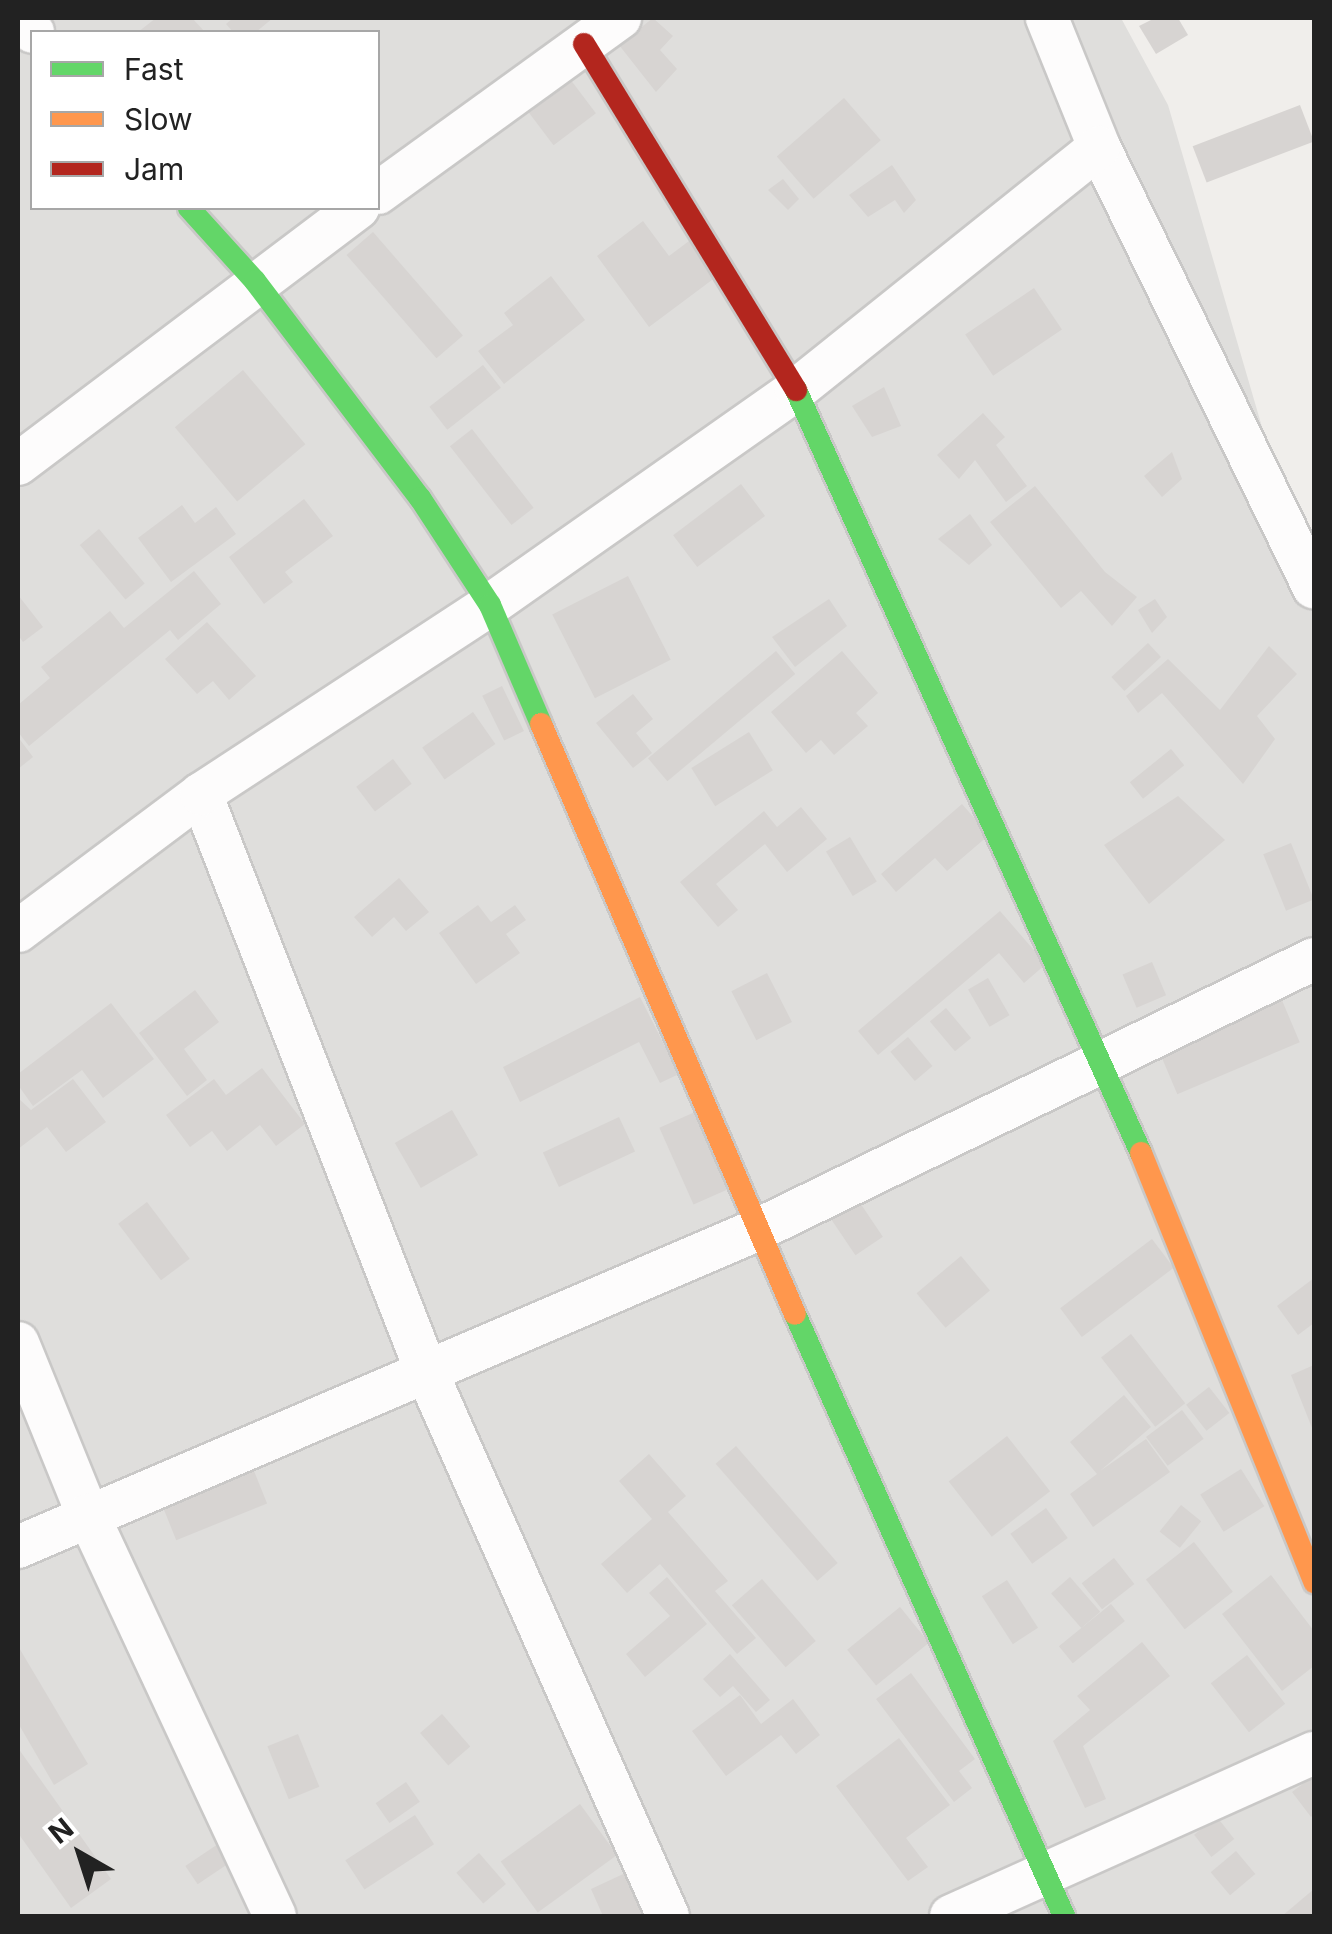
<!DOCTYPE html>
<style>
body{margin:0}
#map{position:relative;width:1332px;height:1934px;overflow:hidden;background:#f0eeeb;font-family:Inter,sans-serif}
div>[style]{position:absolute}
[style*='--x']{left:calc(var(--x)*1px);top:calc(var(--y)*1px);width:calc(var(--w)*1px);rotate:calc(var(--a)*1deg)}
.residential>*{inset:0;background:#dfdedc}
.building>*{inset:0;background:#d7d4d2;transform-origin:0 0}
.roads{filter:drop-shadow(2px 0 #c9c8c7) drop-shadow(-2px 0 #c9c8c7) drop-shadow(0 2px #c9c8c7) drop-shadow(0 -2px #c9c8c7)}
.street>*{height:42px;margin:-21px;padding:0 21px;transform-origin:21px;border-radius:21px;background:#fdfcfc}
.fast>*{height:22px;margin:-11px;padding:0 11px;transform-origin:11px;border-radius:11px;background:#63d668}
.slow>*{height:22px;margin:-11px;padding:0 11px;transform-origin:11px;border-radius:11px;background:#ff974d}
.jam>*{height:22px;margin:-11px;padding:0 11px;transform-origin:11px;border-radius:11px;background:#b3261e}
span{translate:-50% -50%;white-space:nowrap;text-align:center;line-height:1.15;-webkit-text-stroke:10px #fff;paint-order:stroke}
.frame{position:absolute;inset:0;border:20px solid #222;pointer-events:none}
.legend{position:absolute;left:30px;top:30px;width:350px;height:180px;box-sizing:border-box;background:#fff;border:2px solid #a7a7a7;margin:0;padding:12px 18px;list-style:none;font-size:30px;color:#222}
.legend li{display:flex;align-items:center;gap:20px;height:50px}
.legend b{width:50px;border:2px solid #a7a7a7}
.north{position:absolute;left:30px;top:1804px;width:100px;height:100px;-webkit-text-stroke:8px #fff;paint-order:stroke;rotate:321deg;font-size:28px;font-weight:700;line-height:40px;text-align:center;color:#222}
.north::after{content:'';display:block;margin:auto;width:35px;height:45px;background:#222;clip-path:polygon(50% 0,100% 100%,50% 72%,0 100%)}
</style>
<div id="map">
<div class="residential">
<div style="clip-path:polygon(evenodd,18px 18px,1121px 18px,1168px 105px,1314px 605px,1314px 1916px,18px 1916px,18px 18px,32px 32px,378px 32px,378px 208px,32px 208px,32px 32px)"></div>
</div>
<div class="building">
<div style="clip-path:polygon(156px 18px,192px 18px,205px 32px,138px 32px)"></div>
<div style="clip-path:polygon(233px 18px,273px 18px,256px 32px,233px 32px,226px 24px)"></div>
<div style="clip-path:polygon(653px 18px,673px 36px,660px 50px,677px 69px,656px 92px,619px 45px)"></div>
<div style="clip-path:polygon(1155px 18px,1178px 18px,1188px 35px,1156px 54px,1139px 26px)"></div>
<div style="left:570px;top:79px;width:43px;height:53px;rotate:53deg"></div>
<div style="left:844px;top:98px;width:56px;height:89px;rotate:49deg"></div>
<div style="left:1300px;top:105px;width:39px;height:115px;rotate:69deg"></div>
<div style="clip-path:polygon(892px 165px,916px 200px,904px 213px,895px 200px,868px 217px,849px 195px)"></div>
<div style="clip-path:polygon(783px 179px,799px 199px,788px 210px,768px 190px)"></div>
<div style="clip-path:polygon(643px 221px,669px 256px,693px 238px,720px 274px,649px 327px,597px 256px)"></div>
<div style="left:373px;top:232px;width:137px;height:35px;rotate:49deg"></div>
<div style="clip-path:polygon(551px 276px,585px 320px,504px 384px,478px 351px,513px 325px,504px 313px)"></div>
<div style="left:1034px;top:288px;width:50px;height:83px;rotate:56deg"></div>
<div style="left:483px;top:365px;width:29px;height:68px;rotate:52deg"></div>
<div style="left:243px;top:370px;width:97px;height:89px;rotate:50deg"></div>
<div style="clip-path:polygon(884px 387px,901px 426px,872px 437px,852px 406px)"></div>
<div style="clip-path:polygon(983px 413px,1005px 437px,996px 445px,1027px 486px,1006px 502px,975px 460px,959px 479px,937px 455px)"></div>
<div style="left:472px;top:429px;width:100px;height:28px;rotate:52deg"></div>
<div style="clip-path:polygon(1172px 452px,1182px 479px,1162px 497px,1144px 476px)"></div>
<div style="left:741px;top:484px;width:40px;height:85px;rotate:53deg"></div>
<div style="clip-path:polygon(1035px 486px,1105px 572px,1137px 597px,1112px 626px,1081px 591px,1061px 608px,990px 522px)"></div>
<div style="clip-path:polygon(304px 499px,333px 536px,285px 572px,293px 582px,264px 604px,229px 557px)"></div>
<div style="clip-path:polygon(182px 505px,195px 523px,216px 507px,236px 534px,171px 582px,138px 538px)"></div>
<div style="clip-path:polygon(970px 514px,992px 545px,969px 565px,938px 539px)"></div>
<div style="left:99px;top:529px;width:71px;height:25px;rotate:50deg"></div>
<div style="clip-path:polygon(194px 571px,221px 604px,178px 640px,170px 630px,29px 746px,18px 732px,18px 705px,50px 678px,41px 667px,110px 611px,124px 628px)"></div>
<div style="left:628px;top:576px;width:94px;height:85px;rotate:63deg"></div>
<div style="clip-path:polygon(18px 595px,43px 627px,23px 642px,18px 635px)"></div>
<div style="clip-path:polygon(829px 599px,847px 626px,795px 667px,772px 637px)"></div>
<div style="clip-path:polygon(1155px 599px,1167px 617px,1152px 633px,1138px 610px)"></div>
<div style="clip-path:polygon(207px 622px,256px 676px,229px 700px,213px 681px,197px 694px,165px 659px)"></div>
<div style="left:1148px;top:643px;width:19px;height:50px;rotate:47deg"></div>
<div style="clip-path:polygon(1269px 646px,1297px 674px,1257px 716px,1275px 739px,1243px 784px,1162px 693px,1138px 713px,1126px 696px,1168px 659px,1220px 710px)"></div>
<div style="left:776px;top:651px;width:30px;height:167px;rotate:50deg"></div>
<div style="clip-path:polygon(842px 651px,878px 693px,856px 713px,868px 726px,834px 755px,821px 740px,806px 753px,771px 712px)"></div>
<div style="left:502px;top:686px;width:50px;height:22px;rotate:64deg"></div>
<div style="clip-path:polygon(633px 694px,653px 719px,636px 733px,652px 753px,633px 768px,596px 723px)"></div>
<div style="left:473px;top:712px;width:39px;height:62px;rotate:55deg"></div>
<div style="left:749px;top:732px;width:45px;height:68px;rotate:58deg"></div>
<div style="clip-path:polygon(18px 737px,33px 757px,18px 769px)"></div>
<div style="left:1171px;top:749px;width:21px;height:53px;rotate:51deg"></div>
<div style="left:393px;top:759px;width:31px;height:46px;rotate:53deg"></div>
<div style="clip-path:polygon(1178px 796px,1225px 840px,1149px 904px,1104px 845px)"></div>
<div style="clip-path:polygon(962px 804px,989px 835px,947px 871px,935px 858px,896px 892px,881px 874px)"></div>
<div style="clip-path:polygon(801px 807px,827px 839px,787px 872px,765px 844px,716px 884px,738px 910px,718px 927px,680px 882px,764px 811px,777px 827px)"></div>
<div style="left:850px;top:837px;width:52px;height:28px;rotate:59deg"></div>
<div style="left:1291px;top:843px;width:61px;height:30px;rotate:68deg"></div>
<div style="clip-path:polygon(399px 878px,429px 912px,406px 931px,394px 917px,372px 937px,354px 917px)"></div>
<div style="clip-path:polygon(478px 905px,491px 922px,515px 905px,526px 920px,506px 934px,520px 953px,476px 984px,439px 933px)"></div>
<div style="clip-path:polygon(1000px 911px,1046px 964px,1024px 983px,999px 953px,878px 1055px,858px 1031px)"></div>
<div style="left:1152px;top:962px;width:36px;height:32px;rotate:67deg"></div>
<div style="left:767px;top:973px;width:55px;height:40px;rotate:63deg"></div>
<div style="left:988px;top:978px;width:43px;height:23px;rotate:60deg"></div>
<div style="clip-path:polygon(195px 990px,219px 1022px,184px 1049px,207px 1080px,187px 1096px,139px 1033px)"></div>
<div style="clip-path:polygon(640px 997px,679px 1074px,660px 1083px,639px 1042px,520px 1102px,503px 1067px)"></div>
<div style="left:1281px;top:998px;width:48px;height:133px;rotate:67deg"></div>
<div style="clip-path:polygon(111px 1003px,154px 1059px,103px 1098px,82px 1070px,33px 1106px,18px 1085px,18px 1074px)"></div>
<div style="left:946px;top:1008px;width:39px;height:21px;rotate:50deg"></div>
<div style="left:908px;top:1037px;width:38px;height:23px;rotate:50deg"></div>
<div style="clip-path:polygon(262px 1068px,305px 1124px,276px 1146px,260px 1125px,227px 1151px,212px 1131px,190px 1147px,166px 1115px,214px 1079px,226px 1095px)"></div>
<div style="clip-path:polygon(73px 1079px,106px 1122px,66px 1152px,47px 1127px,18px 1149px,18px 1098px,31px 1110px)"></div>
<div style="left:452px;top:1110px;width:52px;height:66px;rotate:60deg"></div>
<div style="left:695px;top:1112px;width:84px;height:39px;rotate:66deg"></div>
<div style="left:619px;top:1117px;width:38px;height:84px;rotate:65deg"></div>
<div style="left:856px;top:1197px;width:48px;height:33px;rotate:56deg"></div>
<div style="left:147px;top:1202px;width:71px;height:36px;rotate:53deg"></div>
<div style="left:1152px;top:1239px;width:36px;height:115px;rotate:53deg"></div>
<div style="left:961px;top:1256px;width:45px;height:58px;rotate:50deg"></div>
<div style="clip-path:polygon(1314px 1278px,1314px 1323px,1298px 1335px,1277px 1306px)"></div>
<div style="left:1131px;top:1334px;width:88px;height:38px;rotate:52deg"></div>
<div style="clip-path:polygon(1314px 1365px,1314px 1433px,1291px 1375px)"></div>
<div style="left:1209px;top:1387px;width:33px;height:29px;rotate:52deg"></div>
<div style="clip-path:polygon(1124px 1395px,1151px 1427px,1100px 1471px,1146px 1439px,1170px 1472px,1093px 1527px,1070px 1494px,1097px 1474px,1070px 1442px)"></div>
<div style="left:1182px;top:1410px;width:36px;height:45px;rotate:53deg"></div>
<div style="left:1007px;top:1436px;width:70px;height:74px;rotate:52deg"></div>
<div style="left:736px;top:1446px;width:155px;height:27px;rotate:49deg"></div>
<div style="clip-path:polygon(649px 1454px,686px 1496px,668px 1512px,728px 1581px,715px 1591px,756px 1638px,737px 1654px,660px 1564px,627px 1593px,601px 1564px,652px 1519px,619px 1481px)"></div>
<div style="left:1241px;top:1469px;width:44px;height:48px;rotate:58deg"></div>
<div style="left:254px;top:1471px;width:35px;height:98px;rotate:68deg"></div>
<div style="left:1181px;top:1505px;width:26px;height:34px;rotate:39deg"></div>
<div style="left:1046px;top:1508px;width:37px;height:44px;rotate:54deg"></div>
<div style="left:1194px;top:1542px;width:63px;height:61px;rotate:52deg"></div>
<div style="left:1114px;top:1558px;width:33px;height:41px;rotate:52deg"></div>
<div style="clip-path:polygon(1271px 1575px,1314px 1631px,1314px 1666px,1282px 1691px,1222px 1614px)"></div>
<div style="clip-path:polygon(667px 1577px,707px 1624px,645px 1677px,626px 1654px,670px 1616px,649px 1593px)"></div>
<div style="left:1070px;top:1577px;width:46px;height:25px;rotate:49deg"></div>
<div style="left:762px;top:1579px;width:82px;height:40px;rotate:49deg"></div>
<div style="left:1007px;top:1580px;width:57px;height:30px;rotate:57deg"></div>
<div style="left:1111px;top:1604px;width:22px;height:67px;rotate:51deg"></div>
<div style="left:900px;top:1607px;width:46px;height:68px;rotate:51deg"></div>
<div style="clip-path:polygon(1142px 1642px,1170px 1676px,1083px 1746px,1106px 1799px,1085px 1808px,1053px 1741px,1090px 1710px,1077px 1696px)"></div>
<div style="clip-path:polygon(18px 1646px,88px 1764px,54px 1785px,18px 1723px)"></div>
<div style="clip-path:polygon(730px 1654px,770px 1700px,756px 1712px,733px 1686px,720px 1697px,703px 1679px)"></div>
<div style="left:1247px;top:1655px;width:62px;height:46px;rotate:52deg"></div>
<div style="clip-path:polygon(911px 1673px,975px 1759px,959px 1771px,972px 1788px,954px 1802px,876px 1699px)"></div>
<div style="clip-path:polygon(740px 1695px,761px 1724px,793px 1699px,820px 1735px,796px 1754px,781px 1735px,726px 1776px,692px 1731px)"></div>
<div style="left:442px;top:1714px;width:43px;height:29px;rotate:49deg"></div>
<div style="left:298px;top:1734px;width:57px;height:33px;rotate:68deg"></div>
<div style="clip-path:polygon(899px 1738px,950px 1805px,906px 1838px,928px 1867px,908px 1881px,836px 1786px)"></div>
<div style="clip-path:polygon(18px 1748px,111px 1879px,71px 1908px,18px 1833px)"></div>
<div style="clip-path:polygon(1312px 1777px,1314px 1814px,1311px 1817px,1292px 1792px)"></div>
<div style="left:406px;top:1782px;width:24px;height:37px;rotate:55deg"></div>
<div style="left:580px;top:1804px;width:63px;height:98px;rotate:54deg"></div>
<div style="left:415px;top:1815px;width:35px;height:83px;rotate:57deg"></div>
<div style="left:1217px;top:1817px;width:28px;height:29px;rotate:52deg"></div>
<div style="left:221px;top:1842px;width:22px;height:43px;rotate:56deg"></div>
<div style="left:1236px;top:1851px;width:30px;height:33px;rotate:50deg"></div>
<div style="left:479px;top:1853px;width:41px;height:30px;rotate:49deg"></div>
<div style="clip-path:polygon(634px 1869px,655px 1916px,603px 1916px,591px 1889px)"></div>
<div style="clip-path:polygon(1314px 1889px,1314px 1916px,1282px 1916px)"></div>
</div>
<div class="roads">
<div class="street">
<div style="--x:20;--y:18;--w:19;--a:47"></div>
<div style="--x:1047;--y:18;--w:139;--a:68"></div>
<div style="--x:1099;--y:147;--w:490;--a:64"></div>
<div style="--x:378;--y:193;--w:299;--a:-35.9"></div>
<div style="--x:18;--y:464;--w:426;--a:-37"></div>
<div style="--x:201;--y:794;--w:622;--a:68.68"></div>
<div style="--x:427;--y:1373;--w:594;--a:66.07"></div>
<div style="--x:18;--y:931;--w:229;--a:-36.8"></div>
<div style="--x:201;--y:794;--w:345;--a:-33.2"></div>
<div style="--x:490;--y:605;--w:374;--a:-35.1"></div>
<div style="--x:796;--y:390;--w:388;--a:-38.7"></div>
<div style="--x:18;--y:1343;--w:186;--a:67.9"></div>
<div style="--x:88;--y:1515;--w:442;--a:65"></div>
<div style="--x:18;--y:1547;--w:804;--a:-23.22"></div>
<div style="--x:757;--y:1230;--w:619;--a:-25.94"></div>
<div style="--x:951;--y:1916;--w:398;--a:-24.2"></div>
</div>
<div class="fast">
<div style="--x:189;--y:208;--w:98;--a:47.9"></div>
<div style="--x:255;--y:281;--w:273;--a:52.8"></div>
<div style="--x:420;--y:498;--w:128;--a:56.8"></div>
<div style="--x:490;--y:605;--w:129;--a:66.8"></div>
<div style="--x:796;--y:390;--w:837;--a:65.67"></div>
<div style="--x:795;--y:1314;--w:659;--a:65.92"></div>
</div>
<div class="slow">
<div style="--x:541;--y:724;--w:642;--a:66.71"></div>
<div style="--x:1141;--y:1153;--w:463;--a:68"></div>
</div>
<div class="jam">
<div style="--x:584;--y:44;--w:406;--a:58.5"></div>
</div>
</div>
<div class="frame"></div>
<ul class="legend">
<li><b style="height:12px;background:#63d668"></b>Fast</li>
<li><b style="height:12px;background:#ff974d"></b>Slow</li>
<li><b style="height:12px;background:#b3261e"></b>Jam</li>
</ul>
<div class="north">N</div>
</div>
